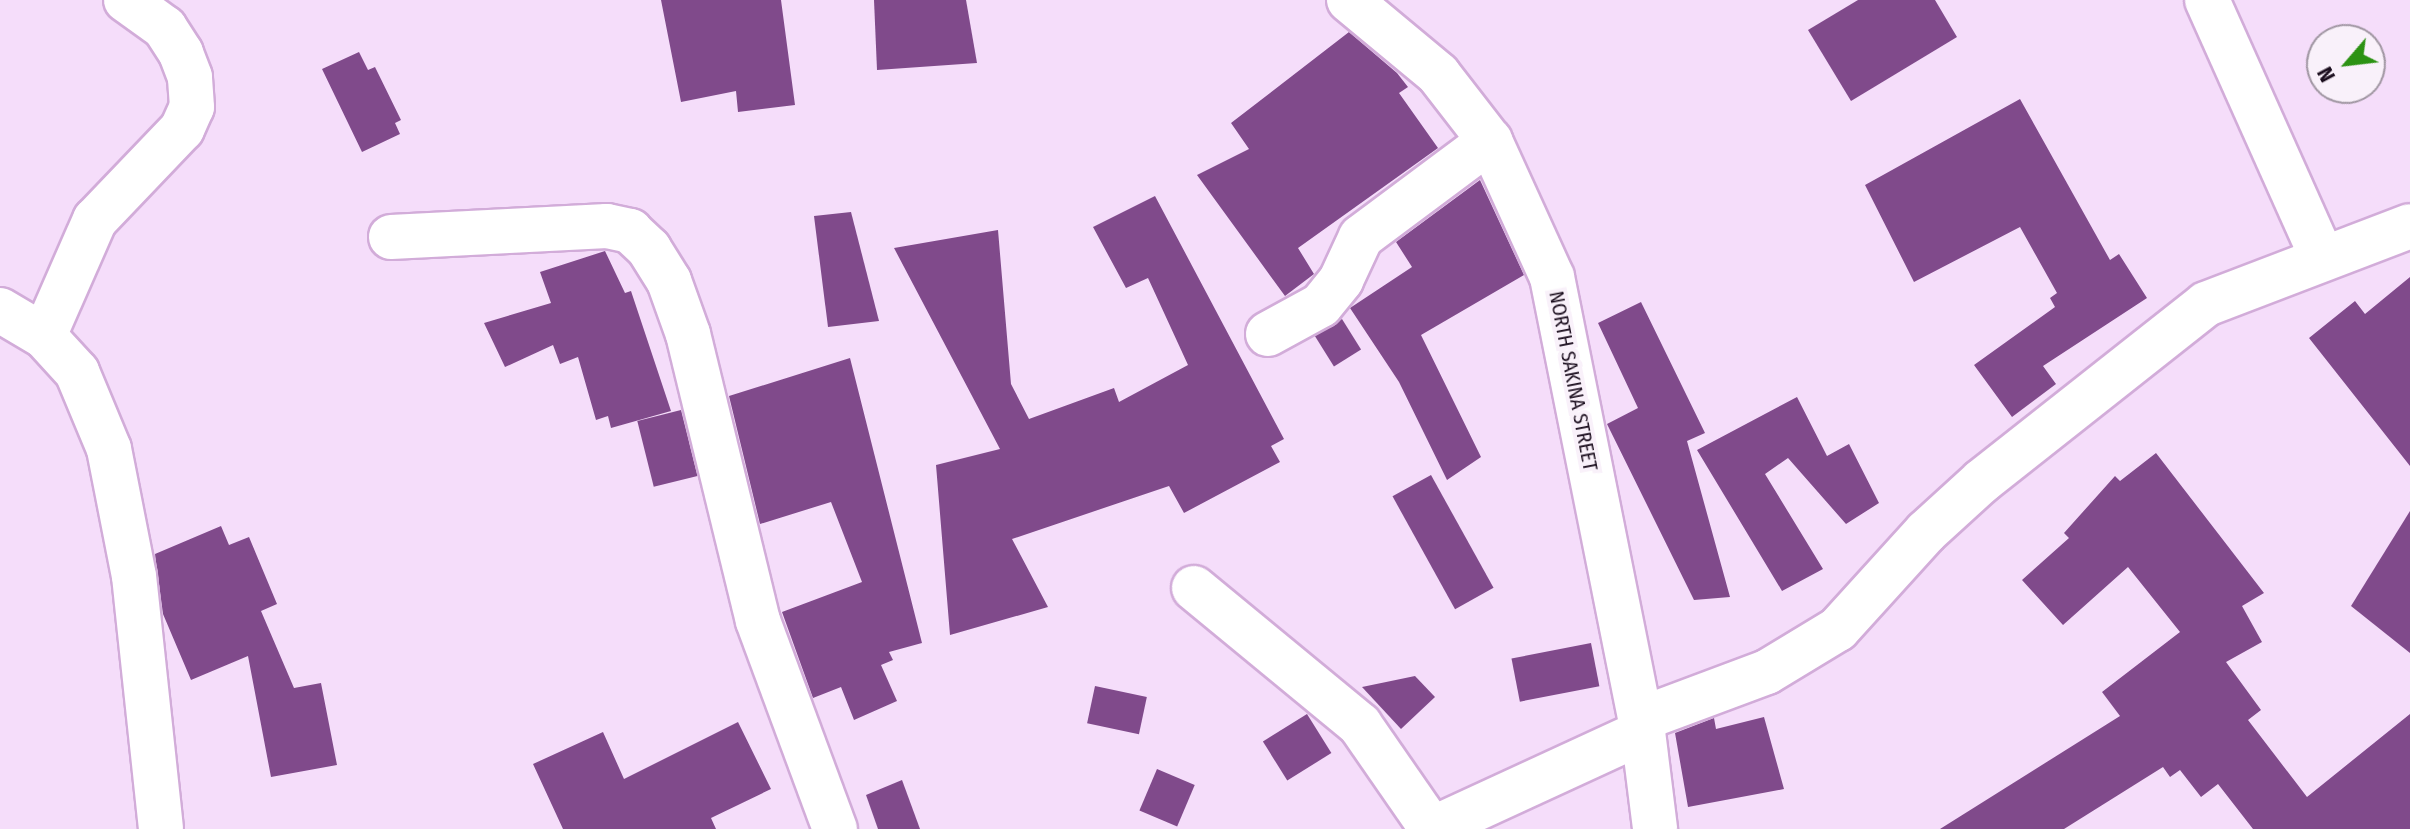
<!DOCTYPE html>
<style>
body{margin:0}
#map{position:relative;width:2410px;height:829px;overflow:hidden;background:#f5ddfa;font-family:"Fira Sans Condensed",sans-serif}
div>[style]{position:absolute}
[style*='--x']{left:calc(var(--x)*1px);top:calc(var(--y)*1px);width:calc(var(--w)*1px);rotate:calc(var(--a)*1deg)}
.building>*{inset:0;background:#804a8b;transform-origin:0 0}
.roads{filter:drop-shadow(2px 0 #d2acd9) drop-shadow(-2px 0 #d2acd9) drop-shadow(0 2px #d2acd9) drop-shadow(0 -2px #d2acd9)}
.minor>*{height:44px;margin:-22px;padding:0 22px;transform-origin:22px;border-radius:22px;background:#fff}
span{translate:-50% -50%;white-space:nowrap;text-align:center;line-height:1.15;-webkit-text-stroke:8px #f9f1fa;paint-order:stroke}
.street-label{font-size:20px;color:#1b0e1e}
.north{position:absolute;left:2306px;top:24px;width:80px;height:80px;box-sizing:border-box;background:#f9f1fa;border:2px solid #a096a2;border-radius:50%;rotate:242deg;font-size:22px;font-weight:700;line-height:32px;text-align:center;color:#1b0e1e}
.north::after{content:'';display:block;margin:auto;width:28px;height:36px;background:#2c9213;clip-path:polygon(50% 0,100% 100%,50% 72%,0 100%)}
</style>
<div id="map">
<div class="building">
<div style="clip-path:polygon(661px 0,781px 0,795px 105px,738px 112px,736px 91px,681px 102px)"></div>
<div style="clip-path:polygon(874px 0,966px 0,977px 63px,877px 70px)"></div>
<div style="clip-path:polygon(1858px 0,1935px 0,1957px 37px,1851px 101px,1808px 30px)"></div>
<div style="clip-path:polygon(1349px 32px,1397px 73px,1408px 87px,1399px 93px,1438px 148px,1298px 248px,1314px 274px,1285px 296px,1197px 175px,1249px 149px,1231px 123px)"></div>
<div style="clip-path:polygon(359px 52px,368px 70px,375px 67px,401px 120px,395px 123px,400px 134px,362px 152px,322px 69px)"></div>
<div style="clip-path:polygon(2020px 99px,2110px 260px,2119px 254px,2147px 298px,2043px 366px,2056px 384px,2012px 417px,1974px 365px,2055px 307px,2050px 298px,2057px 293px,2020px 227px,1914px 282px,1865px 185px)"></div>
<div style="clip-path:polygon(1480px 180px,1524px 275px,1421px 335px,1481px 457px,1447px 480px,1399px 382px,1350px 308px,1412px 267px,1396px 242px)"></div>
<div style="clip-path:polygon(1155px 196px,1284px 439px,1271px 446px,1280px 462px,1184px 513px,1169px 486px,1012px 539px,1048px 607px,950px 635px,936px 465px,1000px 449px,894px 248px,998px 230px,1011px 384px,1029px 419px,1114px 388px,1119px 402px,1188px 365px,1148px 278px,1126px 288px,1093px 227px)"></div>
<div style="clip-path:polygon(851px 212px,879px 321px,828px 327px,814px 216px)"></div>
<div style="clip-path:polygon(605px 251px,625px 293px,631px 291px,671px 411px,611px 428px,608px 416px,596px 420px,578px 357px,560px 364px,553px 345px,505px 367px,484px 323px,551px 303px,540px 272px)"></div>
<div style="clip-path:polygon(2410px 277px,2410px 466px,2309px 338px,2355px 301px,2365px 314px)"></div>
<div style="clip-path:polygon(1641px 302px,1705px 433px,1687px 441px,1730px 597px,1694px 600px,1607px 424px,1638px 408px,1598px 323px)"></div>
<div style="left:1342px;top:319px;width:36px;height:32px;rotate:58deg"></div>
<div style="clip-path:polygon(850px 358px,922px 643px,889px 652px,893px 660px,881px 665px,897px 701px,854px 720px,841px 687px,813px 698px,782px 612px,862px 582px,831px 502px,760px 524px,729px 396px)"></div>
<div style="clip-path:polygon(1797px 397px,1827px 456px,1849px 444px,1879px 503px,1846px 524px,1788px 458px,1765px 474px,1823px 569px,1782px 591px,1697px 450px)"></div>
<div style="left:681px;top:410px;width:68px;height:45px;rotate:76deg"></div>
<div style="clip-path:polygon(2156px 453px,2264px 593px,2242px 606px,2262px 642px,2226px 662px,2261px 710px,2248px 720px,2307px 797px,2410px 714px,2410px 829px,2253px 829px,2218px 784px,2201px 797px,2180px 770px,2170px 777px,2163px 767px,2064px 829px,1940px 829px,2120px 716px,2102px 692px,2180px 632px,2128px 567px,2063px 625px,2022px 580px,2069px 538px,2064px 533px,2115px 476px,2120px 481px)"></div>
<div style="left:1431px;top:475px;width:129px;height:44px;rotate:61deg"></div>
<div style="clip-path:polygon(2410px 511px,2410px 653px,2351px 606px)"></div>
<div style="clip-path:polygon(221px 526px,229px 545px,249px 537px,277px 604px,261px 611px,294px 688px,321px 683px,337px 765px,271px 777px,248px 656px,191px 680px,163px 614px,155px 554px)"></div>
<div style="left:1591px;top:643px;width:44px;height:81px;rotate:79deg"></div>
<div style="clip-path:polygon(1415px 676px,1435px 697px,1401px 729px,1362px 687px)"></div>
<div style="left:1095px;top:686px;width:53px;height:38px;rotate:12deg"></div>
<div style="left:1307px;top:714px;width:46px;height:52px;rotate:58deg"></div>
<div style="clip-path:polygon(1764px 717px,1784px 789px,1688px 807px,1675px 733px,1714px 718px,1716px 729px)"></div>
<div style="clip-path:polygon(738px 722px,771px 789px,711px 818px,716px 829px,563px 829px,533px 764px,603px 732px,624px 779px)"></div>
<div style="left:1157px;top:769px;width:41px;height:45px;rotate:23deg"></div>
<div style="clip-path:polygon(902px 780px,920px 829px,878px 829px,866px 795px)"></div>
</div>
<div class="roads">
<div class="minor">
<div style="--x:1349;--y:0;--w:116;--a:39.7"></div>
<div style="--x:1438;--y:74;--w:85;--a:52.2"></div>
<div style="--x:1490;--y:141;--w:149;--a:65.5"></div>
<div style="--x:1552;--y:277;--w:464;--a:78.7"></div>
<div style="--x:1643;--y:732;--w:98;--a:82.9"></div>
<div style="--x:2207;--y:0;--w:282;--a:65.9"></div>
<div style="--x:391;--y:237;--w:216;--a:-2.9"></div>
<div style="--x:607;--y:226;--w:24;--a:12"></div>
<div style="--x:630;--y:231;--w:26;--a:43"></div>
<div style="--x:649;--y:249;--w:38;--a:58"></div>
<div style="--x:669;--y:281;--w:56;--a:70.3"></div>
<div style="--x:688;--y:334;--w:295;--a:76.3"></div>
<div style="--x:758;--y:621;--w:222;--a:69.7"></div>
<div style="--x:0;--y:310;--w:51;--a:30.6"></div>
<div style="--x:44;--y:336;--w:49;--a:47.5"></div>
<div style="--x:77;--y:372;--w:83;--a:67.4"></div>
<div style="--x:109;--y:449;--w:129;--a:78.9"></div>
<div style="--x:134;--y:576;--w:254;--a:83.9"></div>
<div style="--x:1268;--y:334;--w:60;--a:-28.7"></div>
<div style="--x:1321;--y:305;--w:32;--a:-51"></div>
<div style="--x:1341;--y:280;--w:47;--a:-65.1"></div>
<div style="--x:1361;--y:237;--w:161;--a:-36.7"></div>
<div style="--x:44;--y:336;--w:127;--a:-66.3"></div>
<div style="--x:95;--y:220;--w:126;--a:-46.3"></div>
<div style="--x:182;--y:129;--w:24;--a:-66"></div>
<div style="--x:192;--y:107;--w:30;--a:-94"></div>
<div style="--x:190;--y:77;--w:26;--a:-111"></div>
<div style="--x:181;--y:53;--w:30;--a:-123"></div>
<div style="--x:165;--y:28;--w:48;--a:-144.3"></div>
<div style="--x:1194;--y:588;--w:215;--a:39.5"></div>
<div style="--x:1360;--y:725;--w:126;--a:55.3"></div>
<div style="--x:1641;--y:719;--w:134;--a:-20.5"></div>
<div style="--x:1767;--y:672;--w:83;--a:-31.2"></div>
<div style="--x:1838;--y:629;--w:131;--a:-47.8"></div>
<div style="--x:1926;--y:532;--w:76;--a:-42.3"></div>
<div style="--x:1982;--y:481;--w:285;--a:-38.3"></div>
<div style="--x:2206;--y:304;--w:218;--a:-20.9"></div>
<div style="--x:1432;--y:829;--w:232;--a:-24.7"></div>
</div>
</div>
<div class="street-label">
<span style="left:1573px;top:381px;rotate:79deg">NORTH SAKINA STREET</span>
</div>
<div class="north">N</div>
</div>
